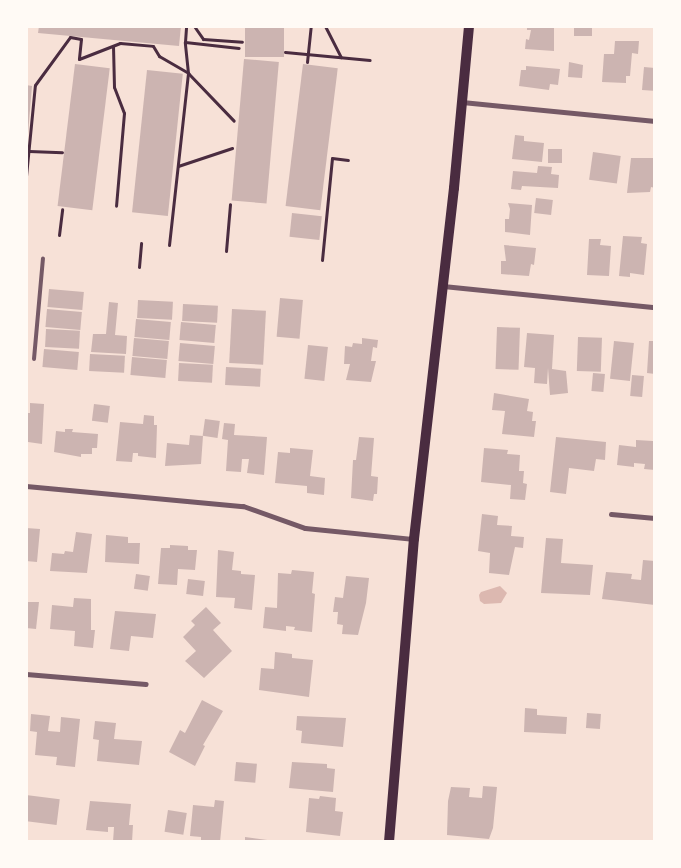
<!DOCTYPE html>
<style>
body{margin:0}
#map{position:relative;width:681px;height:868px;overflow:hidden;background:#f7e1d7;font-family:"Work Sans",sans-serif}
div>[style]{position:absolute}
[style*='--x']{left:calc(var(--x)*1px);top:calc(var(--y)*1px);width:calc(var(--w)*1px);rotate:calc(var(--a)*1deg)}
.water>*{inset:0;background:#dcb8b0}
.building>*{inset:0;background:#ccb4b1;transform-origin:0 0}
.path>*{height:3px;margin:-1.5px;padding:0 1.5px;transform-origin:1.5px;border-radius:1.5px;background:#4a2c40}
.service>*{height:4px;margin:-2px;padding:0 2px;transform-origin:2px;border-radius:2px;background:#755966}
.minor>*{height:5px;margin:-2.5px;padding:0 2.5px;transform-origin:2.5px;border-radius:2.5px;background:#755966}
.secondary>*{height:10px;margin:-5px;padding:0 5px;transform-origin:5px;border-radius:5px;background:#4a2c40}
span{translate:-50% -50%;white-space:nowrap;text-align:center;line-height:1.15;-webkit-text-stroke:4px #fffaf5;paint-order:stroke}
.frame{position:absolute;inset:0;border:28px solid #fffaf5;pointer-events:none}
</style>
<div id="map">
<div class="water">
<div style="clip-path:polygon(500px 586px,507px 593px,501px 603px,484px 604px,480px 601px,479px 595px,481px 592px)"></div>
</div>
<div class="building">
<div style="clip-path:polygon(39px 26px,181px 26px,179px 46px,38px 33px)"></div>
<div style="left:245px;top:26px;width:39px;height:31px"></div>
<div style="clip-path:polygon(527px 26px,554px 26px,554px 51px,525px 49px,526px 39px,529px 40px,531px 30px,527px 30px)"></div>
<div style="left:574px;top:26px;width:18px;height:10px"></div>
<div style="clip-path:polygon(615px 41px,639px 41px,638px 54px,632px 53px,630px 76px,626px 76px,626px 83px,602px 82px,604px 54px,614px 54px)"></div>
<div style="left:244px;top:59px;width:35px;height:142px;rotate:5deg"></div>
<div style="clip-path:polygon(569px 62px,583px 65px,582px 78px,568px 77px)"></div>
<div style="left:75px;top:64px;width:35px;height:143px;rotate:7deg"></div>
<div style="left:303px;top:64px;width:35px;height:143px;rotate:7deg"></div>
<div style="clip-path:polygon(526px 66px,560px 69px,558px 85px,550px 84px,549px 90px,519px 86px,521px 70px,526px 70px)"></div>
<div style="left:644px;top:67px;width:11px;height:23px;rotate:5deg"></div>
<div style="left:147px;top:70px;width:36px;height:143px;rotate:6deg"></div>
<div style="clip-path:polygon(26px 85px,32px 86px,28px 134px,26px 134px)"></div>
<div style="clip-path:polygon(515px 135px,524px 136px,524px 141px,544px 143px,542px 162px,512px 159px)"></div>
<div style="left:548px;top:149px;width:14px;height:14px"></div>
<div style="left:593px;top:152px;width:28px;height:28px;rotate:8deg"></div>
<div style="clip-path:polygon(631px 158px,655px 158px,655px 188px,651px 187px,650px 192px,627px 193px)"></div>
<div style="clip-path:polygon(538px 166px,552px 167px,551px 174px,559px 175px,558px 188px,522px 186px,521px 190px,511px 189px,513px 171px,537px 173px)"></div>
<div style="left:536px;top:198px;width:17px;height:15px;rotate:7deg"></div>
<div style="clip-path:polygon(508px 203px,532px 205px,530px 235px,505px 232px,505px 219px,509px 219px,510px 209px)"></div>
<div style="left:292px;top:213px;width:30px;height:24px;rotate:6deg"></div>
<div style="clip-path:polygon(623px 236px,642px 237px,641px 243px,647px 244px,644px 275px,630px 273px,630px 277px,619px 276px)"></div>
<div style="clip-path:polygon(589px 239px,601px 239px,600px 245px,611px 246px,609px 276px,587px 275px)"></div>
<div style="clip-path:polygon(504px 245px,536px 248px,534px 265px,531px 264px,529px 276px,501px 274px,501px 261px,506px 261px)"></div>
<div style="left:49px;top:289px;width:35px;height:18px;rotate:5deg"></div>
<div style="left:280px;top:298px;width:23px;height:39px;rotate:5deg"></div>
<div style="left:138px;top:300px;width:35px;height:18px;rotate:3deg"></div>
<div style="clip-path:polygon(109px 302px,118px 303px,115px 335px,127px 336px,126px 354px,91px 352px,93px 334px,106px 334px)"></div>
<div style="left:183px;top:304px;width:35px;height:17px;rotate:3deg"></div>
<div style="left:47px;top:309px;width:35px;height:18px;rotate:5deg"></div>
<div style="left:232px;top:309px;width:34px;height:54px;rotate:3deg"></div>
<div style="left:136px;top:319px;width:35px;height:18px;rotate:5deg"></div>
<div style="left:181px;top:322px;width:35px;height:18px;rotate:5deg"></div>
<div style="left:497px;top:327px;width:23px;height:42px;rotate:2deg"></div>
<div style="left:46px;top:329px;width:34px;height:18px;rotate:3deg"></div>
<div style="clip-path:polygon(527px 333px,554px 335px,552px 369px,566px 371px,568px 393px,550px 395px,548px 368px,547px 384px,534px 383px,535px 368px,524px 367px)"></div>
<div style="left:578px;top:337px;width:24px;height:34px;rotate:2deg"></div>
<div style="left:134px;top:338px;width:35px;height:18px;rotate:5deg"></div>
<div style="clip-path:polygon(362px 338px,378px 340px,377px 348px,373px 347px,371px 361px,376px 361px,371px 382px,346px 380px,350px 364px,344px 364px,345px 346px,352px 347px,353px 343px,362px 344px)"></div>
<div style="left:614px;top:341px;width:20px;height:38px;rotate:6deg"></div>
<div style="clip-path:polygon(649px 341px,655px 341px,655px 374px,647px 373px)"></div>
<div style="left:180px;top:343px;width:35px;height:18px;rotate:5deg"></div>
<div style="left:308px;top:345px;width:20px;height:34px;rotate:6deg"></div>
<div style="left:44px;top:349px;width:35px;height:18px;rotate:5deg"></div>
<div style="left:90px;top:354px;width:35px;height:17px;rotate:3deg"></div>
<div style="left:132px;top:357px;width:35px;height:18px;rotate:5deg"></div>
<div style="left:179px;top:363px;width:34px;height:18px;rotate:3deg"></div>
<div style="left:226px;top:367px;width:35px;height:18px;rotate:3deg"></div>
<div style="left:593px;top:373px;width:12px;height:18px;rotate:5deg"></div>
<div style="left:632px;top:375px;width:12px;height:21px;rotate:5deg"></div>
<div style="clip-path:polygon(494px 393px,529px 399px,527px 411px,533px 412px,532px 421px,536px 421px,534px 437px,502px 434px,505px 411px,492px 410px)"></div>
<div style="clip-path:polygon(30px 403px,44px 404px,42px 444px,28px 442px,26px 413px,30px 413px)"></div>
<div style="left:94px;top:404px;width:16px;height:17px;rotate:7deg"></div>
<div style="clip-path:polygon(144px 415px,154px 416px,154px 425px,157px 425px,156px 458px,138px 456px,138px 453px,133px 453px,132px 462px,116px 461px,120px 422px,143px 424px)"></div>
<div style="left:205px;top:419px;width:15px;height:17px;rotate:8deg"></div>
<div style="clip-path:polygon(224px 423px,235px 424px,234px 435px,267px 437px,264px 475px,247px 473px,249px 459px,242px 459px,241px 472px,226px 471px,228px 440px,222px 439px)"></div>
<div style="clip-path:polygon(65px 429px,73px 429px,72px 432px,98px 434px,97px 448px,92px 448px,92px 454px,81px 454px,81px 457px,54px 452px,56px 431px,65px 432px)"></div>
<div style="clip-path:polygon(190px 435px,203px 436px,201px 464px,165px 466px,167px 443px,189px 445px)"></div>
<div style="clip-path:polygon(359px 437px,374px 438px,371px 476px,378px 477px,377px 494px,374px 494px,373px 501px,351px 498px,353px 460px,356px 460px)"></div>
<div style="clip-path:polygon(556px 437px,606px 442px,605px 460px,596px 459px,594px 471px,569px 468px,566px 494px,550px 492px)"></div>
<div style="clip-path:polygon(653px 437px,655px 470px,644px 469px,645px 464px,634px 463px,634px 467px,617px 465px,619px 445px,636px 447px,636px 440px,653px 441px)"></div>
<div style="clip-path:polygon(290px 448px,313px 450px,310px 476px,325px 478px,324px 495px,307px 493px,307px 486px,275px 483px,278px 452px,290px 453px)"></div>
<div style="clip-path:polygon(484px 448px,508px 450px,507px 454px,520px 455px,519px 471px,524px 471px,523px 483px,527px 484px,525px 500px,510px 499px,511px 485px,481px 482px)"></div>
<div style="clip-path:polygon(482px 514px,498px 516px,497px 525px,512px 526px,511px 536px,524px 537px,523px 548px,515px 547px,509px 575px,489px 573px,490px 553px,478px 551px)"></div>
<div style="clip-path:polygon(26px 528px,40px 529px,37px 562px,26px 561px)"></div>
<div style="clip-path:polygon(76px 532px,92px 534px,87px 573px,50px 571px,52px 553px,64px 554px,65px 551px,73px 552px)"></div>
<div style="clip-path:polygon(106px 535px,128px 537px,128px 543px,140px 543px,139px 564px,105px 562px)"></div>
<div style="clip-path:polygon(546px 538px,563px 539px,561px 563px,593px 565px,590px 595px,541px 593px)"></div>
<div style="clip-path:polygon(170px 545px,188px 546px,188px 550px,197px 550px,195px 570px,178px 569px,177px 585px,158px 584px,161px 548px,170px 548px)"></div>
<div style="clip-path:polygon(218px 550px,234px 552px,232px 570px,241px 571px,241px 574px,255px 575px,252px 610px,234px 608px,235px 598px,216px 597px)"></div>
<div style="clip-path:polygon(643px 560px,655px 561px,655px 605px,602px 599px,606px 572px,632px 574px,631px 579px,641px 580px)"></div>
<div style="clip-path:polygon(292px 570px,314px 572px,312px 593px,315px 594px,312px 632px,294px 630px,295px 627px,286px 626px,286px 631px,263px 628px,265px 607px,277px 608px,278px 573px,291px 574px)"></div>
<div style="left:136px;top:574px;width:14px;height:15px;rotate:8deg"></div>
<div style="clip-path:polygon(346px 576px,369px 578px,366px 603px,358px 635px,342px 634px,343px 625px,337px 624px,338px 612px,333px 612px,335px 597px,343px 598px)"></div>
<div style="left:188px;top:579px;width:17px;height:15px;rotate:7deg"></div>
<div style="clip-path:polygon(74px 598px,91px 599px,91px 630px,95px 630px,93px 648px,74px 646px,75px 631px,50px 629px,52px 605px,73px 607px)"></div>
<div style="clip-path:polygon(26px 602px,39px 602px,36px 629px,26px 628px)"></div>
<div style="clip-path:polygon(206px 607px,221px 623px,213px 630px,232px 651px,204px 678px,185px 661px,196px 651px,183px 637px,195px 625px,191px 621px)"></div>
<div style="clip-path:polygon(115px 611px,156px 614px,153px 638px,131px 636px,129px 651px,110px 649px)"></div>
<div style="clip-path:polygon(275px 652px,292px 654px,292px 658px,313px 660px,309px 697px,259px 690px,261px 668px,274px 669px)"></div>
<div style="clip-path:polygon(202px 700px,223px 711px,203px 745px,205px 746px,195px 766px,169px 752px,180px 730px,185px 733px)"></div>
<div style="clip-path:polygon(525px 708px,537px 709px,537px 715px,567px 717px,566px 734px,524px 732px)"></div>
<div style="left:587px;top:713px;width:14px;height:15px;rotate:4deg"></div>
<div style="clip-path:polygon(31px 714px,50px 716px,48px 731px,60px 732px,61px 717px,80px 719px,75px 767px,56px 765px,57px 757px,35px 755px,37px 732px,30px 731px)"></div>
<div style="clip-path:polygon(297px 716px,346px 718px,343px 747px,301px 743px,302px 731px,296px 730px)"></div>
<div style="clip-path:polygon(95px 721px,116px 723px,114px 739px,142px 741px,139px 765px,97px 761px,99px 740px,93px 739px)"></div>
<div style="left:236px;top:762px;width:21px;height:19px;rotate:5deg"></div>
<div style="clip-path:polygon(292px 762px,327px 764px,327px 768px,335px 769px,333px 792px,289px 788px)"></div>
<div style="clip-path:polygon(483px 786px,497px 787px,493px 828px,489px 839px,447px 835px,448px 801px,451px 787px,470px 788px,469px 797px,482px 798px)"></div>
<div style="left:26px;top:795px;width:34px;height:26px;rotate:7deg"></div>
<div style="clip-path:polygon(320px 796px,336px 798px,335px 811px,343px 812px,340px 836px,306px 832px,309px 798px,319px 799px)"></div>
<div style="clip-path:polygon(215px 800px,224px 801px,220px 842px,201px 842px,201px 837px,190px 836px,193px 805px,214px 807px)"></div>
<div style="clip-path:polygon(90px 801px,131px 804px,129px 825px,133px 825px,132px 842px,113px 842px,114px 827px,108px 827px,108px 832px,86px 830px)"></div>
<div style="left:168px;top:810px;width:19px;height:22px;rotate:9deg"></div>
<div style="clip-path:polygon(245px 837px,275px 841px,275px 842px,245px 842px)"></div>
</div>
<div class="path">
<div style="--x:194;--y:26;--w:16;--a:55"></div>
<div style="--x:203;--y:39;--w:39;--a:4"></div>
<div style="--x:325;--y:26;--w:35;--a:63"></div>
<div style="--x:185;--y:42;--w:54;--a:6.3"></div>
<div style="--x:113;--y:46;--w:41;--a:88.6"></div>
<div style="--x:114;--y:87;--w:28;--a:69"></div>
<div style="--x:124;--y:113;--w:93;--a:94.9"></div>
<div style="--x:285;--y:52;--w:85;--a:5.4"></div>
<div style="--x:307;--y:62;--w:36;--a:-84"></div>
<div style="--x:29;--y:151;--w:33;--a:2"></div>
<div style="--x:178;--y:166;--w:57;--a:-18.4"></div>
<div style="--x:26;--y:176;--w:91;--a:-84.4"></div>
<div style="--x:35;--y:85;--w:59;--a:-53.9"></div>
<div style="--x:70;--y:37;--w:11;--a:10"></div>
<div style="--x:81;--y:39;--w:20;--a:96"></div>
<div style="--x:79;--y:59;--w:44;--a:-21.3"></div>
<div style="--x:120;--y:43;--w:33;--a:5"></div>
<div style="--x:153;--y:46;--w:12;--a:59"></div>
<div style="--x:159;--y:56;--w:34;--a:30"></div>
<div style="--x:188;--y:73;--w:66;--a:46.2"></div>
<div style="--x:59;--y:235;--w:26;--a:-83"></div>
<div style="--x:169;--y:245;--w:173;--a:-83.7"></div>
<div style="--x:188;--y:73;--w:31;--a:-96"></div>
<div style="--x:185;--y:42;--w:16;--a:-86"></div>
<div style="--x:226;--y:251;--w:47;--a:-85.1"></div>
<div style="--x:322;--y:260;--w:102;--a:-84.4"></div>
<div style="--x:332;--y:158;--w:16;--a:7"></div>
<div style="--x:139;--y:267;--w:24;--a:-85"></div>
</div>
<div class="service">
<div style="--x:34;--y:359;--w:101;--a:-84.9"></div>
</div>
<div class="minor">
<div style="--x:462;--y:102;--w:194;--a:5.6"></div>
<div style="--x:443;--y:286;--w:213;--a:5.7"></div>
<div style="--x:26;--y:486;--w:218;--a:5.3"></div>
<div style="--x:243;--y:506;--w:66;--a:19.5"></div>
<div style="--x:305;--y:528;--w:110;--a:5.8"></div>
<div style="--x:611;--y:514;--w:44;--a:5.2"></div>
<div style="--x:26;--y:674;--w:120;--a:4.8"></div>
</div>
<div class="secondary">
<div style="--x:389;--y:842;--w:304;--a:-85.3"></div>
<div style="--x:414;--y:539;--w:353;--a:-83.5"></div>
<div style="--x:454;--y:188;--w:163;--a:-84.7"></div>
</div>
<div class="frame"></div>
</div>
